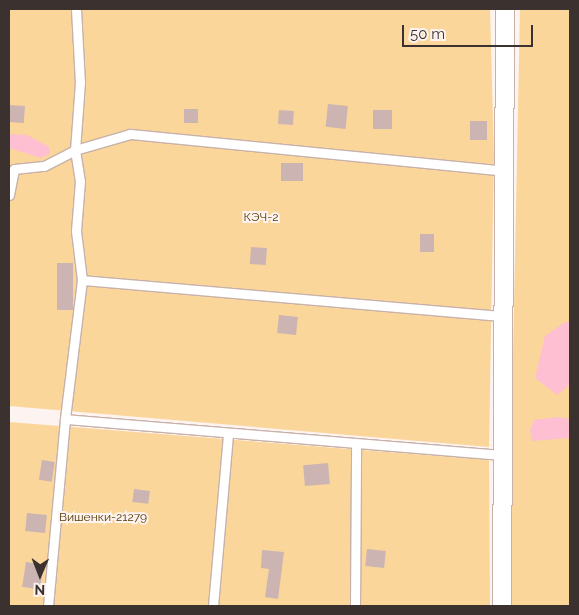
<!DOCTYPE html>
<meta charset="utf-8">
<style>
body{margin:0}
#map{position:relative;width:579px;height:615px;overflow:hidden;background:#fdf3f0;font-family:Raleway,sans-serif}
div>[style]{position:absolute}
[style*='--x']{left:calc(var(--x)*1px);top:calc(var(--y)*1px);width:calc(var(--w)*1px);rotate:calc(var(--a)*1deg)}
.green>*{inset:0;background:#fad69b}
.water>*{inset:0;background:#fdbfd1}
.building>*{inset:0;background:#ccb4b3;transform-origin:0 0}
.roads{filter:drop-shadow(1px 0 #c7b1aa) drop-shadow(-1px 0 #c7b1aa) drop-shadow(0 1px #c7b1aa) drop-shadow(0 -1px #c7b1aa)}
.service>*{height:9px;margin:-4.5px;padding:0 4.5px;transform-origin:4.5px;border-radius:4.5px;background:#fff}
.minor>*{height:18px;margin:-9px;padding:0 9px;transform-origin:9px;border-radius:9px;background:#fff}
span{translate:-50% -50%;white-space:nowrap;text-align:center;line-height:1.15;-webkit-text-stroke:4px #fdf3f0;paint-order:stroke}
.park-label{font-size:12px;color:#533a03}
.frame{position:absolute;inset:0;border:10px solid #3b322f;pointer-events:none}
.north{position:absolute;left:15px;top:550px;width:50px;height:50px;-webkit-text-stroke:4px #fdf3f0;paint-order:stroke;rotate:181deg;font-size:14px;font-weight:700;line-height:20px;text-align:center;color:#3b322f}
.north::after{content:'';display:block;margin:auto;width:18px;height:22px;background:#3b322f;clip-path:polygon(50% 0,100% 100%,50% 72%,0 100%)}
.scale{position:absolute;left:402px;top:25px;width:131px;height:22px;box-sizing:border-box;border:2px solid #3b322f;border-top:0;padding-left:6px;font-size:15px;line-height:18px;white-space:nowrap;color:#3b322f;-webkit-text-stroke:4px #fdf3f0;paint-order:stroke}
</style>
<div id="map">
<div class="green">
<div style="clip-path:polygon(9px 9px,490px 9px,494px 157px,489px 447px,9px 406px)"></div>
<div style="clip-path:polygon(520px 9px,570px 9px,570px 606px,508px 606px)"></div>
<div style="clip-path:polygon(9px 422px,489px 460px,490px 606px,9px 606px)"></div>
</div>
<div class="water">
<div style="clip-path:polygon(9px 134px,27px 135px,49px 147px,50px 154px,41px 158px,9px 148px)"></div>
<div style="clip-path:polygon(565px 322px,570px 322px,570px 385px,557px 395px,535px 378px,545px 336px)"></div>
<div style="clip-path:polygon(557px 417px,570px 419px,570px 438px,532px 441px,530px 430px,534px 420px)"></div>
</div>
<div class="building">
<div style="left:328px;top:104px;width:20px;height:23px;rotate:6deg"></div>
<div style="left:9px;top:105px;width:16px;height:17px;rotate:4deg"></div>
<div style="left:184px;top:109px;width:14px;height:14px"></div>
<div style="left:279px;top:110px;width:15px;height:14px;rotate:4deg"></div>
<div style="left:373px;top:110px;width:19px;height:19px"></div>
<div style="left:470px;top:121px;width:17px;height:19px"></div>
<div style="left:281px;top:163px;width:22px;height:18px"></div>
<div style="left:420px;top:234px;width:14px;height:18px"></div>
<div style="left:251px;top:247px;width:16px;height:17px;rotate:4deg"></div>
<div style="left:57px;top:263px;width:16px;height:47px"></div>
<div style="left:279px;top:315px;width:19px;height:18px;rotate:6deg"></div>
<div style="left:42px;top:460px;width:13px;height:20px;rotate:9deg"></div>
<div style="left:328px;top:463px;width:21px;height:25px;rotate:85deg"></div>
<div style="left:134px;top:489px;width:16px;height:13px;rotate:7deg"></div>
<div style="left:27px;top:513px;width:20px;height:18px;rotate:6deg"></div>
<div style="left:367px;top:549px;width:19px;height:17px;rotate:6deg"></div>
<div style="clip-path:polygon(262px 550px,284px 552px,278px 599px,265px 597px,269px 569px,261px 568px)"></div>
<div style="left:26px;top:562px;width:18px;height:25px;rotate:9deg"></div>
</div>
<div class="roads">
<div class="service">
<div style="--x:76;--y:9;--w:73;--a:86.9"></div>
<div style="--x:80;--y:82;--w:68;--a:94.2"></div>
<div style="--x:75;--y:150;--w:57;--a:-16.2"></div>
<div style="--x:130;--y:134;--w:377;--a:5.6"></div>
<div style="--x:9;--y:195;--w:26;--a:-79"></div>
<div style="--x:14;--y:169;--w:30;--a:-6"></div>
<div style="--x:44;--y:166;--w:35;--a:-27"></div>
<div style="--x:75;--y:150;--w:31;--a:81"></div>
<div style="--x:80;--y:181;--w:50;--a:94.6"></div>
<div style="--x:76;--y:231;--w:49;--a:83"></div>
<div style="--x:82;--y:280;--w:425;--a:4.9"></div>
<div style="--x:82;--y:280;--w:140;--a:97"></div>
<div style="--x:65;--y:419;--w:440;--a:4.7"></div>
<div style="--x:48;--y:606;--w:188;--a:-84.8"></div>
<div style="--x:213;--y:606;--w:173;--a:-85"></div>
<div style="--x:355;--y:606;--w:161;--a:-89.6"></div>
</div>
<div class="minor">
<div style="--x:502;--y:606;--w:597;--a:-89.71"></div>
</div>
</div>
<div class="park-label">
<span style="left:261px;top:218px">КЭЧ-2</span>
<span style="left:103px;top:518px">Вишенки-21279</span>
</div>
<div class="frame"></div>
<div class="north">N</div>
<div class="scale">50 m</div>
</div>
